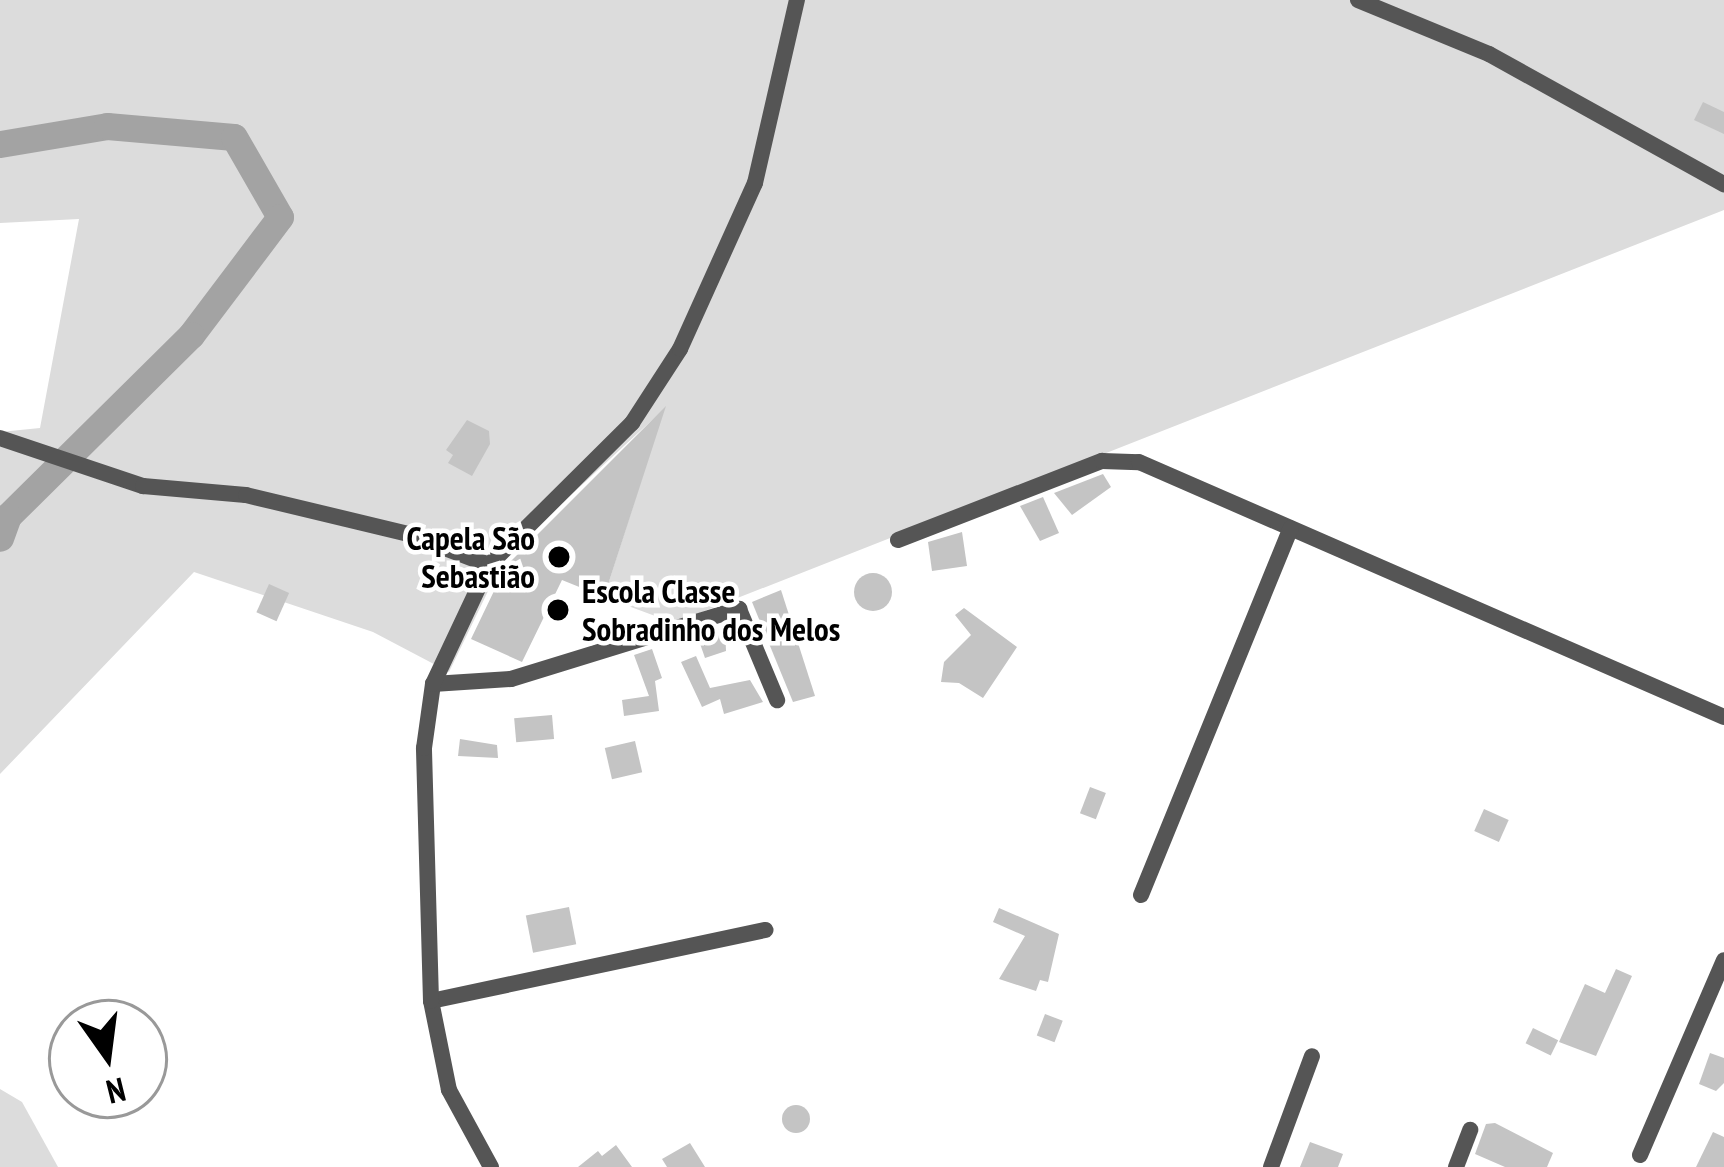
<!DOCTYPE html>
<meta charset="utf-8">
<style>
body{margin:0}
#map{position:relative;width:1724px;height:1167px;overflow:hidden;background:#fff;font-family:"PT Sans Narrow",sans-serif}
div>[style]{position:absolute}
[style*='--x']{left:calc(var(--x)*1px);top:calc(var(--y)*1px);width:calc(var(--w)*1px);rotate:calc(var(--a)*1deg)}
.green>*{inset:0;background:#dcdcdc}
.stream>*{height:4.5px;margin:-2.25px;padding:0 2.25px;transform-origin:2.25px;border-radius:2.25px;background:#a3a3a3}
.river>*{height:27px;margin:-13.5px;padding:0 13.5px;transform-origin:13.5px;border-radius:13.5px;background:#a3a3a3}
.building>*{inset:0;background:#c4c4c4;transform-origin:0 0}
.round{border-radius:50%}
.minor>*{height:16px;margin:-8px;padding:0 8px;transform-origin:8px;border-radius:8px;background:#555}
.dots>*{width:33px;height:33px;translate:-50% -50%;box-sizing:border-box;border:6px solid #fff;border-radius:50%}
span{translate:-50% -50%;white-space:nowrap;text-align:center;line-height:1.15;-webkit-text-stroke:9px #fff;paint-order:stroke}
.poi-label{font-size:33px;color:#000;font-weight:700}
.right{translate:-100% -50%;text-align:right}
.left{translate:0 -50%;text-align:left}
.north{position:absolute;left:48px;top:999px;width:120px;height:120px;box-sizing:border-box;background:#fff;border:3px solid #999;border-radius:50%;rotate:166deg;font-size:33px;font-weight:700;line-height:48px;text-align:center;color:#000}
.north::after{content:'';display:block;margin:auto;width:42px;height:54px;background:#000;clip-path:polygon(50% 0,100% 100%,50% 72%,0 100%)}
</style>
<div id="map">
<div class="green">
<div style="clip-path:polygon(0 0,1724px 0,1724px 210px,674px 623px,604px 597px,664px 409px,505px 556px,449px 672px,373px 632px,194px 572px,0 774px,0 432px,40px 428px,79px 219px,0 223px)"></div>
<div style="clip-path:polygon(0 1089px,22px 1102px,58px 1167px,0 1167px)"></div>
</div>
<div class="stream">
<div style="--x:0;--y:515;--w:8;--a:7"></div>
</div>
<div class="river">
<div style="--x:0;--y:144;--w:109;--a:-9.5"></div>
<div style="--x:107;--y:126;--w:127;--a:5"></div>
<div style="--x:234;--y:137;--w:92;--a:60.1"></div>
<div style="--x:280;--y:217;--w:148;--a:127"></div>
<div style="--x:191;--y:335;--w:257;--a:135.3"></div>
<div style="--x:8;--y:516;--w:23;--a:110"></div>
</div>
<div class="building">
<div style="clip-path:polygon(1703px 102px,1724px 112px,1724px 134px,1694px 120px)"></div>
<div style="clip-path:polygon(666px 406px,604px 597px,562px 580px,522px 662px,471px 639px,506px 566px)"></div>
<div style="clip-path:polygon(467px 420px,489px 431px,490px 444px,472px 476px,448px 463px,453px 455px,446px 450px)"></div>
<div style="clip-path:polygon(1103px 474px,1111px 487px,1072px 515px,1054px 493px)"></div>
<div style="clip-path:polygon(1043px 497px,1059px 533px,1040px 541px,1020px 506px)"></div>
<div style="clip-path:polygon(962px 532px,967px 566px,932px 571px,928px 542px)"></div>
<div class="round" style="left:854px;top:573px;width:38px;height:38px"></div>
<div style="left:269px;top:584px;width:22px;height:31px;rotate:24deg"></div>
<div style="clip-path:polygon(781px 590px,815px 696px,793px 702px,752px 602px)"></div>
<div style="clip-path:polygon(964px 608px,1017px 647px,983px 698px,959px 683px,941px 682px,944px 662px,971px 635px,955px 615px)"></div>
<div style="clip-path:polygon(725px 627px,726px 651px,705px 658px,697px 635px)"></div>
<div style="clip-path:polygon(652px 649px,662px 678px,655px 681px,659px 711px,624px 716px,622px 700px,649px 696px,634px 655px)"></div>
<div style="clip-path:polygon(696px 656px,710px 688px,750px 680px,763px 702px,724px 714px,720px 699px,702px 707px,681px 662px)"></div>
<div style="left:552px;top:715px;width:24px;height:38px;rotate:85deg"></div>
<div style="clip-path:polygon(460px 739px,497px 745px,498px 758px,458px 756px)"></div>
<div style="left:635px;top:741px;width:32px;height:31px;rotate:77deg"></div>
<div style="left:1090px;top:787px;width:17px;height:28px;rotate:21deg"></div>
<div style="left:1484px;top:809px;width:27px;height:24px;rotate:24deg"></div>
<div style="left:569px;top:907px;width:38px;height:44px;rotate:79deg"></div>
<div style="clip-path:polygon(999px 908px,1059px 934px,1048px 982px,1040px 980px,1036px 991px,999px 979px,1025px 936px,993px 922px)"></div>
<div style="clip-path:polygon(1616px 969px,1632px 976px,1596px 1056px,1559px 1042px,1585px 984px,1605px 993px)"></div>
<div style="left:1045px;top:1014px;width:19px;height:23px;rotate:21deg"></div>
<div style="left:1533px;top:1028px;width:28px;height:17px;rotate:26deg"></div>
<div style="clip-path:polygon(1710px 1053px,1724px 1058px,1724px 1083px,1716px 1091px,1699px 1084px)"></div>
<div class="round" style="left:782px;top:1105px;width:28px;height:28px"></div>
<div style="clip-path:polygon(1495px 1123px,1553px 1153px,1547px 1167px,1505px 1167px,1475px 1154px,1486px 1124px)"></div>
<div style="clip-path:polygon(1713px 1132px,1724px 1137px,1724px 1167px,1696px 1167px)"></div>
<div style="clip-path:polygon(1310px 1142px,1343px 1154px,1338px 1167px,1300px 1167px)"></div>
<div style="clip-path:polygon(690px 1143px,705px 1167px,667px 1167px,662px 1159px)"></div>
<div style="clip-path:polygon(616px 1145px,632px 1167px,578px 1167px,598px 1151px,602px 1156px)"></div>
</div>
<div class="minor">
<div style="--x:1358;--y:0;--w:142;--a:22.4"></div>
<div style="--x:1489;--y:54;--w:269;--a:29"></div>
<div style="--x:0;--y:438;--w:151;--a:18.6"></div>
<div style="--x:143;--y:486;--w:103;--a:5"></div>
<div style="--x:246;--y:495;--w:167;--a:13.5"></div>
<div style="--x:408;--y:534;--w:87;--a:20.9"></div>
<div style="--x:898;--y:540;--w:219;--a:-21.2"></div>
<div style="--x:1102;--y:461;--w:37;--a:2"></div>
<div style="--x:1139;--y:462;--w:638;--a:23.55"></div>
<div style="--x:433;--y:684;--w:78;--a:-3.7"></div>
<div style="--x:511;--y:679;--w:239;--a:-17.1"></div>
<div style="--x:739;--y:609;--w:99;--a:67.3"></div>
<div style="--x:1141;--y:895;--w:396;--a:-67.8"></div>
<div style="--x:431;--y:1001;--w:342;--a:-12"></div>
<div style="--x:1640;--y:1155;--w:212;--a:-66.7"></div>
<div style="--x:491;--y:1167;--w:88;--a:-118.6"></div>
<div style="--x:449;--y:1090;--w:91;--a:-101.4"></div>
<div style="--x:431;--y:1001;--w:253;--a:-91.6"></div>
<div style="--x:424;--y:748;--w:65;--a:-82"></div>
<div style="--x:433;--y:684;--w:132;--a:-64.8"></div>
<div style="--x:489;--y:565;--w:202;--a:-44.8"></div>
<div style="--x:632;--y:423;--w:88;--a:-57"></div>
<div style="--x:680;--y:349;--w:182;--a:-65.7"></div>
<div style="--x:755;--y:183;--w:188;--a:-77.1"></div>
<div style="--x:1271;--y:1167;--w:118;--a:-69.7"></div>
<div style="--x:1456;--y:1167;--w:40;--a:-69"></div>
</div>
<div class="dots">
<div style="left:559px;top:557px;background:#000"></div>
<div style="left:558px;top:610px;background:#000"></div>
</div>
<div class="poi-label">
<span class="right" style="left:535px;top:557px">Capela São<br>Sebastião</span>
<span class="left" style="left:582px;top:610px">Escola Classe<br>Sobradinho dos Melos</span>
</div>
<div class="north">N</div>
</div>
